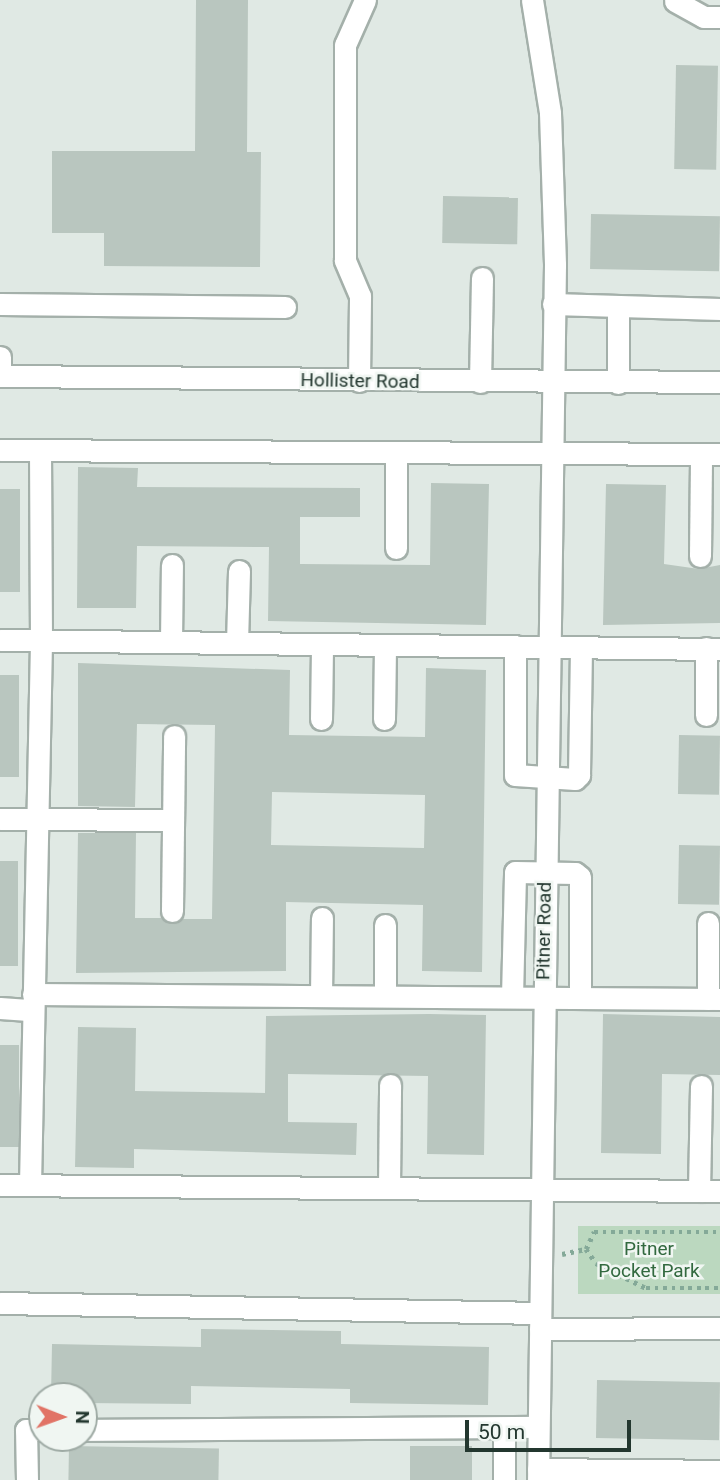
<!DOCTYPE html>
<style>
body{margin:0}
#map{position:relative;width:720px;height:1480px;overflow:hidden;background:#e0e9e4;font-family:Roboto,sans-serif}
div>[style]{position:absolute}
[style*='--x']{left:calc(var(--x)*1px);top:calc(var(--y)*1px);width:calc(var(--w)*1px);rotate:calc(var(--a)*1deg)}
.green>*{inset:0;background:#bbd8bf;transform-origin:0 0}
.building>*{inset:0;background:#b9c6bf;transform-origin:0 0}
.path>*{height:4.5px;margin-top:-2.25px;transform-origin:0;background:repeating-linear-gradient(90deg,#84a998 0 3.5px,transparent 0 8.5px)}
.roads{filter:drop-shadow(2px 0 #a4b0aa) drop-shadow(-2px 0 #a4b0aa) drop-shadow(0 2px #a4b0aa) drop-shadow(0 -2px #a4b0aa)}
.minor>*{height:21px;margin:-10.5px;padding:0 10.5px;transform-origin:10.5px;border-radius:10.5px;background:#fff}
span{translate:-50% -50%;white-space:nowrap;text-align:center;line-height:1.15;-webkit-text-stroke:5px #f0f6f2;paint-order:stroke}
.street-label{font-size:19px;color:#23372f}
.park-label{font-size:19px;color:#32693f}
.north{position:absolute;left:28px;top:1382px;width:70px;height:70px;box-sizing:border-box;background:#f0f6f2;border:2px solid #9eaaa4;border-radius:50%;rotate:91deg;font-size:19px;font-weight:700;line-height:28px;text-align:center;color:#23372f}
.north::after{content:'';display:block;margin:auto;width:24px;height:32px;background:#e17366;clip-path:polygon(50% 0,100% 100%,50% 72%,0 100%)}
.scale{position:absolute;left:465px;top:1420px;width:166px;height:32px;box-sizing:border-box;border:4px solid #23372f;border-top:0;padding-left:9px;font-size:21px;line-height:24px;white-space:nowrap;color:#23372f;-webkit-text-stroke:5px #f0f6f2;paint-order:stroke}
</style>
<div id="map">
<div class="green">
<div style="left:578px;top:1226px;width:142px;height:68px"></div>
</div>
<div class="building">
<div style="clip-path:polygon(196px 0,248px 0,247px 152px,261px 152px,260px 267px,104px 266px,104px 233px,52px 233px,52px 151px,195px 151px)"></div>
<div style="left:676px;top:65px;width:42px;height:104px;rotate:1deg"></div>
<div style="left:443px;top:196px;width:75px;height:47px;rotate:1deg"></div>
<div style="left:591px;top:214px;width:129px;height:55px;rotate:1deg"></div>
<div style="clip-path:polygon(78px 467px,138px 468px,137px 487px,360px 488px,360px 517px,300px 517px,300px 564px,430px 565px,431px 483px,489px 484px,486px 625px,268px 621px,269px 547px,137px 546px,136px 608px,77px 608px)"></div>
<div style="clip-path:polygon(606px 484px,666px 485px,664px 564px,699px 569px,720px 565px,720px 623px,603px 625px)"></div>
<div style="left:0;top:489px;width:20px;height:103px"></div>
<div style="clip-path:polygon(evenodd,78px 663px,290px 670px,289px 735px,425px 737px,426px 668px,486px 670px,482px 972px,422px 971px,423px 905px,286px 902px,286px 971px,76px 973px,78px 833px,136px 833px,135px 918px,161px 918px,171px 924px,182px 919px,212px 919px,215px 725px,137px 724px,135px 807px,78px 806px,78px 663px,272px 792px,425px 795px,424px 848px,271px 845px,272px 792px)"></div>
<div style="left:0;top:675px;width:19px;height:102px"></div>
<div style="left:679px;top:735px;width:41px;height:59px;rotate:1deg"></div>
<div style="left:679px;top:845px;width:41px;height:59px;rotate:1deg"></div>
<div style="left:0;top:861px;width:18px;height:105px"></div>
<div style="clip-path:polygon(429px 1014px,486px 1015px,484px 1155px,427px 1154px,428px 1076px,288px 1074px,288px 1122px,357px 1123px,356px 1155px,134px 1149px,134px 1168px,75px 1167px,78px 1027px,136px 1028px,135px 1091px,265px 1093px,266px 1016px)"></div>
<div style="clip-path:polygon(603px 1014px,720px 1017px,720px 1075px,662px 1074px,661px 1154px,601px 1153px)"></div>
<div style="left:0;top:1045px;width:19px;height:102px"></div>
<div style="clip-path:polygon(201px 1329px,341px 1331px,341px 1344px,489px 1347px,488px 1405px,350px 1403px,350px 1389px,191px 1386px,191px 1404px,84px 1403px,84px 1396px,51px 1396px,52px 1344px,201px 1347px)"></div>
<div style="left:597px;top:1380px;width:123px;height:58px;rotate:1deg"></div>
<div style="left:69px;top:1446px;width:150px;height:34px;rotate:1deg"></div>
<div style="left:410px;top:1446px;width:62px;height:34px"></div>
</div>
<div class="path">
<div style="--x:586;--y:1249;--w:17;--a:54"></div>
<div style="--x:596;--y:1263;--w:56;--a:26.6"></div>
<div style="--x:646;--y:1288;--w:74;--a:0"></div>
<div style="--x:586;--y:1249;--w:19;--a:-65"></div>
<div style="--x:594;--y:1232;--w:126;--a:0"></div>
<div style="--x:562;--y:1254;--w:25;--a:-12"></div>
</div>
<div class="roads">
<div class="minor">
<div style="--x:532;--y:0;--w:114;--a:80.9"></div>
<div style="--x:550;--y:113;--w:152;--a:88.1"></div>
<div style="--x:555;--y:265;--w:1215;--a:90.8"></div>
<div style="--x:675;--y:1;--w:33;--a:29"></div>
<div style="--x:704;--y:17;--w:16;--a:0"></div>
<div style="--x:0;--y:304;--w:285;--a:0.6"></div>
<div style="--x:553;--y:304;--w:167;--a:1.7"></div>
<div style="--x:618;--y:306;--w:77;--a:90"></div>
<div style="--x:0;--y:357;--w:19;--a:90"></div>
<div style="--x:0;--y:376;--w:720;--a:0.48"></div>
<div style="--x:359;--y:381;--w:85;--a:-89.3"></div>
<div style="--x:360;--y:296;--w:39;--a:-113"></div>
<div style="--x:345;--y:260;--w:215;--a:-90"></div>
<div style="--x:345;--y:45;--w:49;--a:-66"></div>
<div style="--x:480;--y:382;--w:104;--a:-88.9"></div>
<div style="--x:0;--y:450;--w:720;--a:0.32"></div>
<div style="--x:396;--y:452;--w:96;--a:90"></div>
<div style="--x:700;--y:556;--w:102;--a:-89.4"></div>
<div style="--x:0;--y:640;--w:720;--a:0.72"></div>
<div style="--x:171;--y:642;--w:77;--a:-89.3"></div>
<div style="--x:237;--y:643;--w:72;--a:-88.4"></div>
<div style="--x:515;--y:646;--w:129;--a:90"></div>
<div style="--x:515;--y:775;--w:60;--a:3.8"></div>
<div style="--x:575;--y:779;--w:6;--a:-45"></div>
<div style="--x:579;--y:775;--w:128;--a:-89.1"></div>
<div style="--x:706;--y:715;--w:67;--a:-90"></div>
<div style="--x:321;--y:719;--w:75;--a:-89.2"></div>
<div style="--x:384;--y:719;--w:74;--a:-89.2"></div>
<div style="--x:0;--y:819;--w:173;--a:0.3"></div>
<div style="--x:172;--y:911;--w:175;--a:-89.3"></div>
<div style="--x:708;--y:923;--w:76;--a:90"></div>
<div style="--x:33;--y:994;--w:687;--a:0.42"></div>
<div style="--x:321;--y:996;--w:78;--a:-89.3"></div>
<div style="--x:385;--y:996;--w:71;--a:-90"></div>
<div style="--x:512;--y:997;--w:125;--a:-88.6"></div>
<div style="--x:515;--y:872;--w:60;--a:1"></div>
<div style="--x:575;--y:873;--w:6;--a:39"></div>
<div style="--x:580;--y:877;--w:120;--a:90"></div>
<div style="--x:0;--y:1008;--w:32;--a:4"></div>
<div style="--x:0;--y:1185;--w:720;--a:0.48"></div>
<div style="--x:30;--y:1185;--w:544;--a:-88.84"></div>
<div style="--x:41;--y:641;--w:191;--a:-90.3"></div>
<div style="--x:389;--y:1188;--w:103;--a:-89.4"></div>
<div style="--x:699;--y:1191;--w:105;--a:-88.9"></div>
<div style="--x:0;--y:1303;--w:540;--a:1.06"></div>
<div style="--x:540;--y:1329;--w:180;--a:-0.3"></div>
<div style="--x:504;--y:1428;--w:52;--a:90"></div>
<div style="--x:84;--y:1430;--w:454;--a:-0.4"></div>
<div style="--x:538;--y:1469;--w:182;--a:0.6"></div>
<div style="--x:27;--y:1480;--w:50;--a:-91.1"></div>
<div style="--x:26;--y:1430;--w:16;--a:0"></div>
</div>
</div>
<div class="street-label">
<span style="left:360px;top:381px;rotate:1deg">Hollister Road</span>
<span style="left:544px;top:931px;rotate:-89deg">Pitner Road</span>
</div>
<div class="park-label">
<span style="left:649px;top:1260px">Pitner<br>Pocket Park</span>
</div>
<div class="north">N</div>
<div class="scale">50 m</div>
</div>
